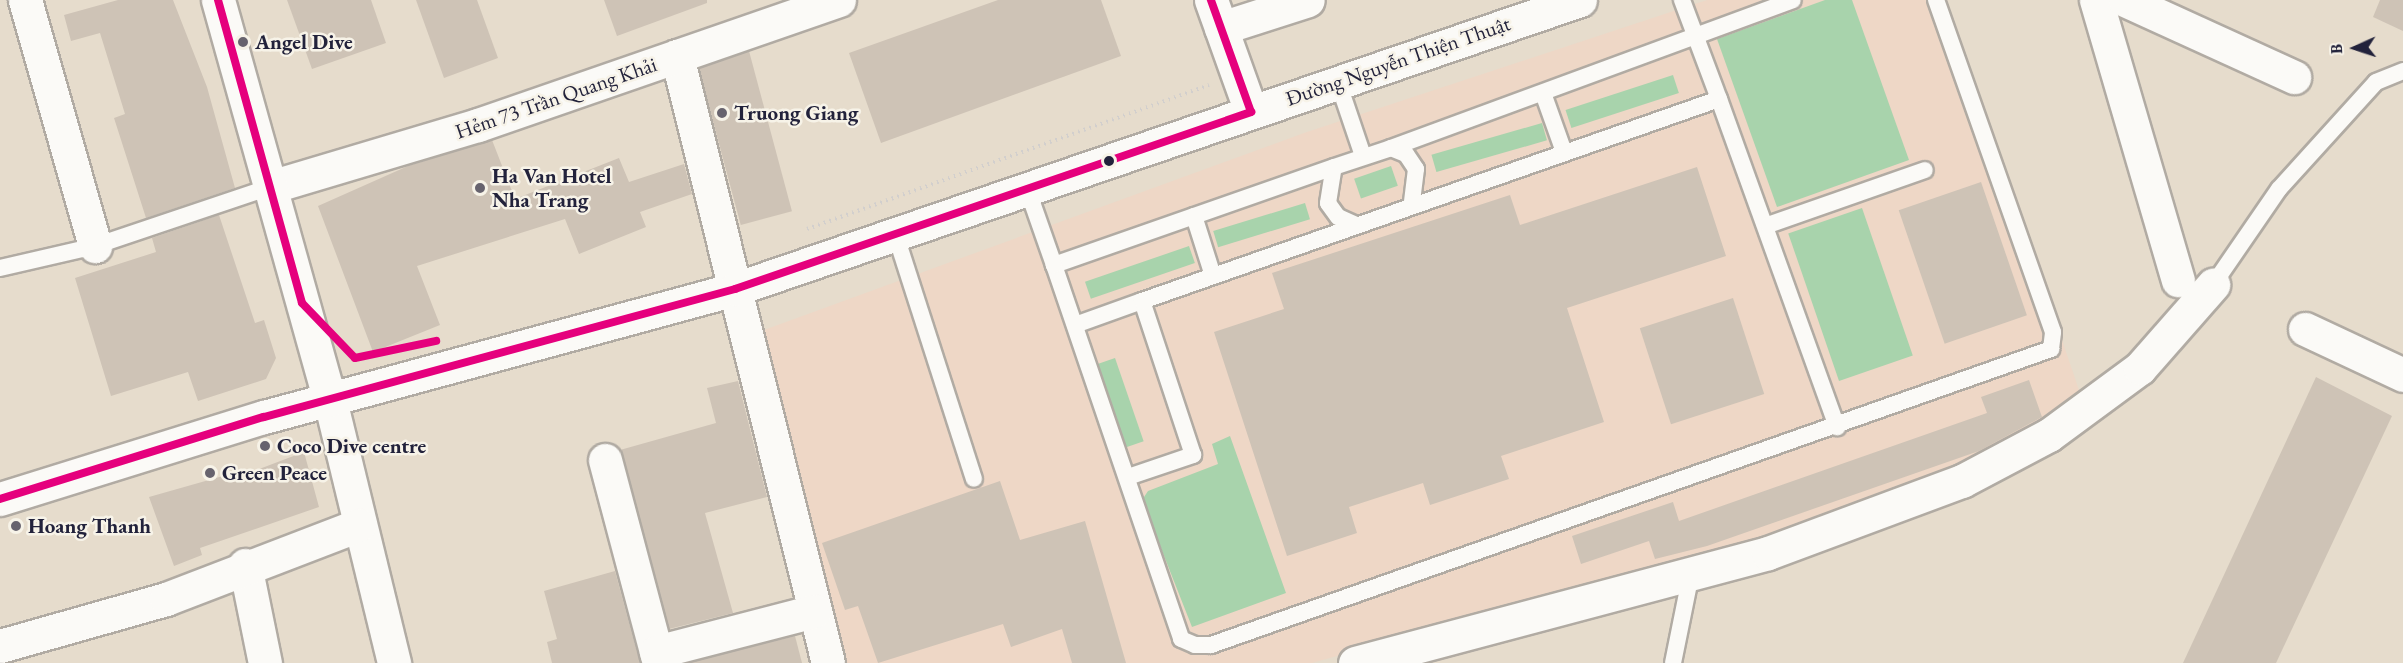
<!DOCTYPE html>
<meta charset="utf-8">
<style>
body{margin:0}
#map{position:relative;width:2403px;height:663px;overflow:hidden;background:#e6dccc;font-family:"EB Garamond",serif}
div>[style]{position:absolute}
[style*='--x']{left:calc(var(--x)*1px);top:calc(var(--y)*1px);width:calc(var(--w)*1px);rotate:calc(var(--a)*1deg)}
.built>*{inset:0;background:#eed7c6}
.green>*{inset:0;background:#a8d3ac;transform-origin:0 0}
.building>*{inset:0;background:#cec3b6;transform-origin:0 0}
.path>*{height:4px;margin-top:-2px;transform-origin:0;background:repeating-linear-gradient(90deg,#d2cfcd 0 1.5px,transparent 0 6px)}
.roads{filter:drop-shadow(2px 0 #b1aba3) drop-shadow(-2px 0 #b1aba3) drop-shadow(0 2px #b1aba3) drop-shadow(0 -2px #b1aba3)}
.service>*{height:16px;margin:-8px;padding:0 8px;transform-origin:8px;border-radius:8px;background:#fbfaf7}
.minor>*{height:33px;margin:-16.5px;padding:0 16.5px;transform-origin:16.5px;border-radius:16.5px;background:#fbfaf7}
.tertiary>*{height:33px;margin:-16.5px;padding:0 16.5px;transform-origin:16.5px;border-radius:16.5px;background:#fbfaf7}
.bus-1>*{height:8px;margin:-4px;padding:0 4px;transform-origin:4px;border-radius:4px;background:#e5007d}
.dots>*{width:16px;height:16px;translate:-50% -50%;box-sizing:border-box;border:3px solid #f7f3e8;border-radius:50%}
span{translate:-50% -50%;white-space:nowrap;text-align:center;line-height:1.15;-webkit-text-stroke:5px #f7f3e8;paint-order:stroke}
.poi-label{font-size:21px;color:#22223b;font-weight:700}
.left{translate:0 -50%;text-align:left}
.street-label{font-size:21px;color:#22223b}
.north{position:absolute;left:2325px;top:18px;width:60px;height:60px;-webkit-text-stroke:4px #f7f3e8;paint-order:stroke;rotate:267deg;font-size:16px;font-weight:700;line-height:24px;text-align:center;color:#22223b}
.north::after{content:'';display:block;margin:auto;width:21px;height:27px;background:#22223b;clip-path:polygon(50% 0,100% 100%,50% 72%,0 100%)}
</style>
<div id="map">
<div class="built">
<div style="clip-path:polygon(1707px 0,1947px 0,2083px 402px,1956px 469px,1756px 538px,1312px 663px,837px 663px,756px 333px,1304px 133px)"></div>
</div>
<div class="green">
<div style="clip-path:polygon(1825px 0,1852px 0,1909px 160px,1777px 207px,1717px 39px)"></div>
<div style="left:1673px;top:75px;width:19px;height:113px;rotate:72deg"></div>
<div style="left:1542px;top:123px;width:18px;height:115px;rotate:74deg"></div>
<div style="left:1391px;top:166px;width:21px;height:39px;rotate:71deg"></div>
<div style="left:1305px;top:203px;width:17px;height:96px;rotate:73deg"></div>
<div style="left:1862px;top:208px;width:156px;height:78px;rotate:71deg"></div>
<div style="left:1189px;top:246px;width:18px;height:110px;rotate:71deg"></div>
<div style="left:1115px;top:358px;width:88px;height:26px;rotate:71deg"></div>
<div style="clip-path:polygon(1230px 436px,1286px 593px,1192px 627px,1142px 500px,1148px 491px,1218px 464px,1212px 444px)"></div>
</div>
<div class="building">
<div style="clip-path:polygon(118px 0,173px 0,207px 87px,235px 188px,146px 218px,114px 118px,125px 114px,100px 33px,71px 41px,64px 15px)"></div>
<div style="clip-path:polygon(287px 0,371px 0,386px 43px,312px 69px)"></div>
<div style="clip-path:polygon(416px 0,477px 0,498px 58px,444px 78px)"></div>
<div style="clip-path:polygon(604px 0,707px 0,707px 3px,617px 36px)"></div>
<div style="clip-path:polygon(998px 0,1101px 0,1121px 56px,881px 143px,849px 53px)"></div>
<div style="clip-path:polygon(2380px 0,2403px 0,2403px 31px,2373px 17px)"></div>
<div style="left:749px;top:51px;width:166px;height:53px;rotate:75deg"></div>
<div style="clip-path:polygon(492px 140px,515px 199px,619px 158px,629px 182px,684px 164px,692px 194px,640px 212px,646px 227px,579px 254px,565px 219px,417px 266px,440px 325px,373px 352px,318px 206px,408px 166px)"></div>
<div style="clip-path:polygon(1697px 167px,1726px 256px,1567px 308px,1604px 422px,1501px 456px,1509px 479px,1430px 505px,1423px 483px,1349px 507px,1357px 533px,1287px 556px,1214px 332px,1284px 309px,1272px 273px,1510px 195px,1520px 225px)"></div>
<div style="left:1981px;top:182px;width:141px;height:87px;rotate:71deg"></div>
<div style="clip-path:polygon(219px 215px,255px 323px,264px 320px,276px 358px,266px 379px,198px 401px,188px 372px,111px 396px,75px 278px,156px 252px,152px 238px)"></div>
<div style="left:1733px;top:298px;width:101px;height:98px;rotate:72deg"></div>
<div style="clip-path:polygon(2316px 377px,2392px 416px,2276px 663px,2183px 663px)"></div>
<div style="clip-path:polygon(2029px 380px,2042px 417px,1979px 451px,1707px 546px,1655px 559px,1649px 541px,1581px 564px,1572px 536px,1673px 502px,1679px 521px,1987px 413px,1981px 397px)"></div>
<div style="clip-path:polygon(738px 381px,767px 497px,705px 513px,733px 613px,669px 629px,620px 450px,716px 423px,707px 388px)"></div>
<div style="clip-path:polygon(304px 452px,319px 507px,200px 548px,202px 555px,174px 566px,149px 497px,223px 476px,225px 482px)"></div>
<div style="clip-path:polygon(1000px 481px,1020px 540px,1085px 521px,1126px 663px,1072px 663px,1062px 629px,1011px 647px,1003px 624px,878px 663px,858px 606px,845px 610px,822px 543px)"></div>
<div style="clip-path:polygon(615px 571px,640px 663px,552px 663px,547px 642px,557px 639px,544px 591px)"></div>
<div style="clip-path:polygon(795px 636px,802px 663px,688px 663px)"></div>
</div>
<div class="path">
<div style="--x:807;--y:229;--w:427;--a:-19.7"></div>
</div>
<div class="roads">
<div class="service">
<div style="--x:1338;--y:82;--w:78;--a:71.3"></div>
<div style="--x:1543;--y:93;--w:63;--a:70.4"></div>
<div style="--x:1719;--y:99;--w:349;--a:70.2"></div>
<div style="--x:1391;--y:148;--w:428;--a:-20.2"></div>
<div style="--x:1334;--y:167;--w:297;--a:160.7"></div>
<div style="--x:1054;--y:265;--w:395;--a:71.2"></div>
<div style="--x:1181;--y:639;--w:15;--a:23"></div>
<div style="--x:1195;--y:645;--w:16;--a:0"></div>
<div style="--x:1211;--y:645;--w:891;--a:-19.41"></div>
<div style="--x:2051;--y:349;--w:17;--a:-83"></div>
<div style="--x:2053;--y:332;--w:352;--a:-109.4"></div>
<div style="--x:1027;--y:188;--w:82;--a:70.7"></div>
<div style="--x:1194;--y:216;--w:63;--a:72.4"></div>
<div style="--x:1354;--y:224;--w:17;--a:-156"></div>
<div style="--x:1338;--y:217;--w:17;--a:-126"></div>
<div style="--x:1328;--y:203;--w:36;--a:-81"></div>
<div style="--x:1334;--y:167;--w:60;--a:-18.4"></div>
<div style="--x:1391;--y:148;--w:16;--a:22"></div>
<div style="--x:1406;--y:154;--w:18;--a:56"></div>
<div style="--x:1416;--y:169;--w:34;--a:97"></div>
<div style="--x:1768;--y:225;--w:166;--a:-19.3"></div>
<div style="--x:895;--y:233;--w:258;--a:72.2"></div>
<div style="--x:0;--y:268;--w:98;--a:-13"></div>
<div style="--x:95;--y:246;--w:185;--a:-18.6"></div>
<div style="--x:2213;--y:285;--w:116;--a:-55.5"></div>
<div style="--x:2279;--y:189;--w:144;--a:-47.8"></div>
<div style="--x:2376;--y:82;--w:29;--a:-22"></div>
<div style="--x:1075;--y:325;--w:71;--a:-19.7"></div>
<div style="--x:1128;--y:477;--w:69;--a:-18.7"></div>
<div style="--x:1193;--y:455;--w:162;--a:-108.3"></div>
<div style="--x:1142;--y:301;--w:611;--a:-19.29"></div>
<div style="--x:1719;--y:99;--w:106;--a:-110.5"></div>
<div style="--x:1673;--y:663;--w:91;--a:-78.6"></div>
</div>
<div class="minor">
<div style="--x:25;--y:0;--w:256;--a:74.1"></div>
<div style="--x:2096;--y:0;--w:292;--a:73.7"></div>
<div style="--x:2125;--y:0;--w:186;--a:24.5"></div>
<div style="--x:1221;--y:28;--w:91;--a:-17.8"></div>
<div style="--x:677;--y:56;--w:625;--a:76.03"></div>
<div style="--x:270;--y:187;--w:217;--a:-16.6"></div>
<div style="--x:478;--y:125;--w:382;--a:-19.1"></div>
<div style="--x:2305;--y:329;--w:108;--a:25.1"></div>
<div style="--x:330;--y:400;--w:271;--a:76.3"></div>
<div style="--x:605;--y:460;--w:210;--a:75.1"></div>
<div style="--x:245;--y:565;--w:100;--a:78.5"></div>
<div style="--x:0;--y:646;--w:173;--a:-15.8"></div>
<div style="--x:166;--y:599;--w:207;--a:-21"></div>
<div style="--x:656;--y:652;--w:164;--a:-14.5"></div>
<div style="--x:1355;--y:663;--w:427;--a:-14.9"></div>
<div style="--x:1768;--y:553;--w:207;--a:-20.4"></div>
<div style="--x:1962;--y:481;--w:98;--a:-27.9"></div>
<div style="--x:2049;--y:435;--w:113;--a:-36.4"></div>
<div style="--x:2140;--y:368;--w:111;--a:-48.7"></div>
</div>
<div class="tertiary">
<div style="--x:218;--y:0;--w:415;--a:74.4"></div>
<div style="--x:1211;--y:0;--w:119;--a:70.3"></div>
<div style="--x:0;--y:499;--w:276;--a:-17.3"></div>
<div style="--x:264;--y:417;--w:488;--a:-15.2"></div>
<div style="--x:735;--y:289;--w:893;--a:-18.88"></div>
</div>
</div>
<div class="bus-1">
<div style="--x:218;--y:0;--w:314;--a:74.5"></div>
<div style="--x:302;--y:303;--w:76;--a:46.1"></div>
<div style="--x:355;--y:358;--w:83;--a:-11.9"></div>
<div style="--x:0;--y:499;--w:276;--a:-17.3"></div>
<div style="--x:264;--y:417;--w:488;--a:-15.2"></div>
<div style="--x:735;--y:289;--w:546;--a:-18.93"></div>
<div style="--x:1251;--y:112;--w:119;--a:-109.7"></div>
</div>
<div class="dots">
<div style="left:243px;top:42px;background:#67636e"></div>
<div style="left:722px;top:113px;background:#67636e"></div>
<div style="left:1109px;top:161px;background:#22223b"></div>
<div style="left:480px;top:188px;background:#67636e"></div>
<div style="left:265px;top:446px;background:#67636e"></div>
<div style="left:210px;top:473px;background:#67636e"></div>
<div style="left:16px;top:526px;background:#67636e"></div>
</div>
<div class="poi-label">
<span class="left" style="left:255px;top:42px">Angel Dive</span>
<span class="left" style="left:734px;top:113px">Truong Giang</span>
<span class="left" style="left:492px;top:188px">Ha Van Hotel<br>Nha Trang</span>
<span class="left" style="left:277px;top:446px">Coco Dive centre</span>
<span class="left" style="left:222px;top:473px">Green Peace</span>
<span class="left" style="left:28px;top:526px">Hoang Thanh</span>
</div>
<div class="street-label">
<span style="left:1398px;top:61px;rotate:-19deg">Đường Nguyễn Thiện Thuật</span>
<span style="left:556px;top:98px;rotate:-19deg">Hẻm 73 Trần Quang Khải</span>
</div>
<div class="north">B</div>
</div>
